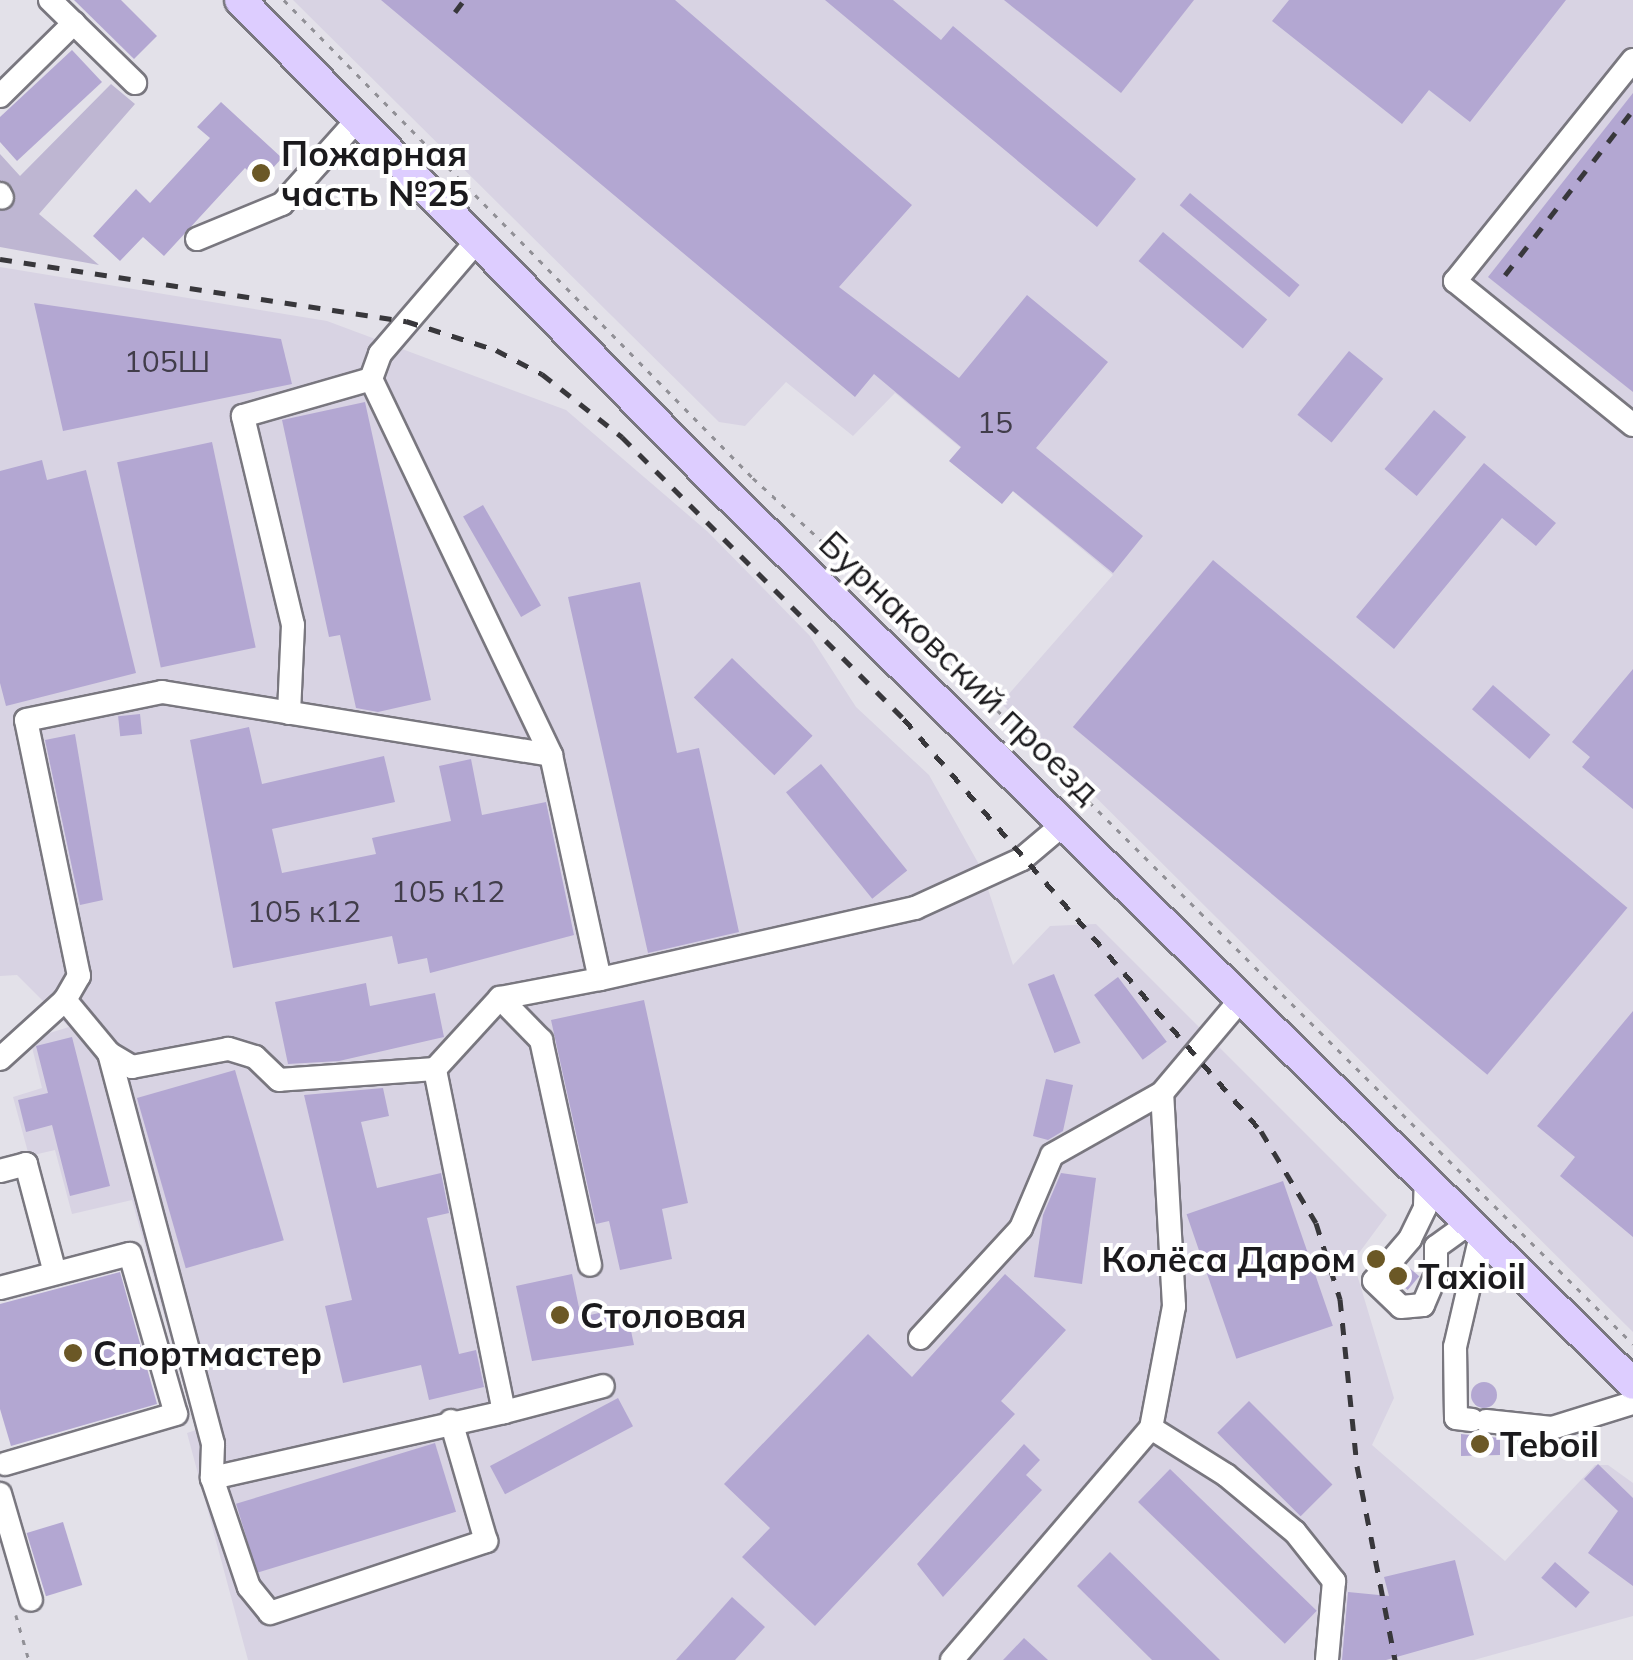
<!DOCTYPE html>
<meta charset="utf-8">
<style>
body{margin:0}
#map{position:relative;width:1633px;height:1660px;overflow:hidden;background:#e3e1e9;font-family:Mulish,sans-serif}
div>[style]{position:absolute}
[style*='--x']{left:calc(var(--x)*1px);top:calc(var(--y)*1px);width:calc(var(--w)*1px);rotate:calc(var(--a)*1deg)}
.built>*{inset:0;background:#d8d3e3}
.green>*{inset:0;background:#beb6d2}
.building>*{inset:0;background:#b3a7d2;transform-origin:0 0}
.round{border-radius:50%}
.path>*{height:2.5px;margin-top:-1.25px;transform-origin:0;background:repeating-linear-gradient(90deg,#919096 0 5px,transparent 0 13px)}
.roads{filter:drop-shadow(2px 0 #79777f) drop-shadow(-2px 0 #79777f) drop-shadow(0 2px #79777f) drop-shadow(0 -2px #79777f)}
.minor>*{height:22px;margin:-11px;padding:0 11px;transform-origin:11px;border-radius:11px;background:#fff}
.major>*{height:30px;margin:-15px;padding:0 15px;transform-origin:15px;border-radius:15px;background:#ddcdff}
.rail>*{height:5px;margin-top:-2.5px;transform-origin:0;background:repeating-linear-gradient(90deg,#38373b 0 12px,transparent 0 24px)}
.dots>*{width:28px;height:28px;translate:-50% -50%;box-sizing:border-box;border:5px solid #fff;border-radius:50%}
span{translate:-50% -50%;white-space:nowrap;text-align:center;line-height:1.15;-webkit-text-stroke:8px #fff;paint-order:stroke}
.number-label{font-size:30px;color:#413d4a}
.number-label span{-webkit-text-stroke-width:0}
.poi-label{font-size:35px;color:#1b1a1d;font-weight:700}
.left{translate:0 -50%;text-align:left}
.right{translate:-100% -50%;text-align:right}
.street-label{font-size:35px;color:#1b1a1d}
</style>
<div id="map">
<div class="built">
<div style="clip-path:polygon(293px 0,1633px 0,1633px 1332px,1001px 703px,1113px 575px,895px 393px,853px 436px,786px 382px,745px 426px,719px 422px)"></div>
<div style="clip-path:polygon(0 267px,327px 321px,566px 410px,708px 532px,810px 636px,856px 707px,929px 775px,981px 868px,1013px 965px,1050px 926px,1096px 924px,1387px 1215px,1353px 1261px,1394px 1398px,1372px 1445px,1505px 1561px,1595px 1465px,1608px 1465px,1633px 1483px,1633px 1616px,1474px 1660px,248px 1660px,187px 1433px,196px 1430px,132px 1200px,72px 1214px,55px 1150px,29px 1156px,13px 1097px,42px 1088px,30px 1039px,69px 1027px,17px 975px,0 976px)"></div>
</div>
<div class="green">
<div style="clip-path:polygon(111px 84px,135px 104px,39px 214px,99px 265px,0 247px,0 154px,20px 176px)"></div>
</div>
<div class="building">
<div style="clip-path:polygon(74px 0,121px 0,157px 36px,134px 59px)"></div>
<div style="clip-path:polygon(381px 0,675px 0,912px 205px,839px 287px,959px 378px,1027px 295px,1108px 362px,1036px 448px,1143px 536px,1113px 573px,1013px 491px,1002px 504px,949px 461px,961px 447px,874px 374px,855px 397px)"></div>
<div style="clip-path:polygon(825px 0,893px 0,941px 40px,953px 26px,1136px 179px,1097px 227px)"></div>
<div style="clip-path:polygon(1004px 0,1194px 0,1121px 93px)"></div>
<div style="clip-path:polygon(1289px 0,1566px 0,1470px 122px,1429px 90px,1402px 124px,1272px 21px)"></div>
<div style="clip-path:polygon(72px 50px,102px 82px,17px 161px,0 142px,0 117px)"></div>
<div style="clip-path:polygon(1633px 93px,1633px 392px,1488px 277px)"></div>
<div style="clip-path:polygon(221px 102px,282px 158px,260px 182px,245px 168px,164px 256px,143px 237px,120px 261px,93px 236px,136px 189px,150px 203px,210px 138px,197px 127px)"></div>
<div style="left:1190px;top:193px;width:143px;height:16px;rotate:40deg"></div>
<div style="left:1163px;top:232px;width:136px;height:38px;rotate:40deg"></div>
<div style="clip-path:polygon(34px 303px,281px 339px,292px 384px,63px 431px)"></div>
<div style="left:1349px;top:351px;width:44px;height:82px;rotate:39deg"></div>
<div style="clip-path:polygon(365px 402px,431px 700px,378px 712px,356px 708px,340px 635px,329px 637px,282px 420px)"></div>
<div style="left:1434px;top:410px;width:42px;height:77px;rotate:40deg"></div>
<div style="left:212px;top:442px;width:210px;height:97px;rotate:78deg"></div>
<div style="clip-path:polygon(42px 460px,47px 480px,86px 470px,136px 673px,6px 706px,0 683px,0 471px)"></div>
<div style="clip-path:polygon(1484px 463px,1556px 523px,1536px 546px,1502px 518px,1394px 649px,1356px 617px)"></div>
<div style="left:483px;top:505px;width:116px;height:23px;rotate:60deg"></div>
<div style="left:1213px;top:560px;width:541px;height:218px;rotate:40deg"></div>
<div style="clip-path:polygon(640px 582px,677px 753px,699px 748px,739px 932px,648px 953px,568px 597px)"></div>
<div style="left:732px;top:658px;width:112px;height:55px;rotate:44deg"></div>
<div style="clip-path:polygon(1633px 669px,1633px 809px,1582px 767px,1590px 757px,1572px 742px)"></div>
<div style="left:1493px;top:685px;width:76px;height:32px;rotate:41deg"></div>
<div style="left:140px;top:714px;width:20px;height:22px;rotate:84deg"></div>
<div style="clip-path:polygon(249px 727px,262px 784px,384px 756px,395px 802px,272px 829px,282px 873px,376px 854px,372px 838px,451px 821px,439px 766px,471px 759px,482px 815px,546px 802px,574px 935px,430px 973px,427px 958px,398px 964px,392px 936px,233px 968px,190px 740px)"></div>
<div style="clip-path:polygon(75px 734px,103px 900px,80px 905px,45px 740px)"></div>
<div style="left:821px;top:764px;width:137px;height:45px;rotate:51deg"></div>
<div style="left:1054px;top:974px;width:74px;height:28px;rotate:69deg"></div>
<div style="left:1118px;top:977px;width:81px;height:30px;rotate:53deg"></div>
<div style="clip-path:polygon(366px 983px,370px 1006px,435px 993px,444px 1037px,339px 1061px,288px 1064px,275px 1002px)"></div>
<div style="clip-path:polygon(644px 1000px,688px 1203px,662px 1209px,672px 1259px,620px 1270px,609px 1221px,596px 1224px,551px 1020px)"></div>
<div style="clip-path:polygon(1633px 1011px,1633px 1237px,1560px 1176px,1575px 1157px,1537px 1126px)"></div>
<div style="clip-path:polygon(72px 1037px,110px 1186px,70px 1196px,52px 1125px,26px 1132px,18px 1100px,48px 1093px,36px 1046px)"></div>
<div style="left:235px;top:1070px;width:177px;height:102px;rotate:74deg"></div>
<div style="clip-path:polygon(1046px 1079px,1073px 1085px,1063px 1131px,1048px 1140px,1033px 1136px)"></div>
<div style="clip-path:polygon(383px 1088px,389px 1116px,361px 1122px,377px 1188px,441px 1173px,449px 1213px,427px 1218px,459px 1354px,476px 1350px,484px 1387px,429px 1400px,421px 1365px,343px 1383px,325px 1306px,352px 1300px,304px 1095px)"></div>
<div style="clip-path:polygon(1061px 1173px,1096px 1178px,1082px 1284px,1034px 1277px,1043px 1215px)"></div>
<div style="left:1283px;top:1181px;width:153px;height:102px;rotate:71deg"></div>
<div style="left:1407px;top:1266px;width:16px;height:18px;rotate:40deg"></div>
<div style="clip-path:polygon(120px 1272px,157px 1404px,11px 1446px,0 1409px,0 1304px)"></div>
<div style="clip-path:polygon(572px 1274px,581px 1317px,626px 1307px,634px 1345px,532px 1361px,516px 1286px)"></div>
<div style="clip-path:polygon(1005px 1274px,1066px 1330px,1001px 1401px,1015px 1414px,815px 1626px,742px 1557px,770px 1528px,724px 1484px,868px 1334px,912px 1377px)"></div>
<div class="round" style="left:1471px;top:1382px;width:26px;height:26px"></div>
<div style="left:618px;top:1398px;width:32px;height:145px;rotate:62deg"></div>
<div style="left:1249px;top:1401px;width:118px;height:45px;rotate:45deg"></div>
<div style="clip-path:polygon(1461px 1434px,1500px 1438px,1500px 1455px,1461px 1456px)"></div>
<div style="left:435px;top:1443px;width:72px;height:208px;rotate:73deg"></div>
<div style="clip-path:polygon(1024px 1444px,1040px 1460px,1026px 1475px,1042px 1490px,943px 1597px,917px 1564px)"></div>
<div style="clip-path:polygon(1598px 1464px,1633px 1498px,1633px 1586px,1588px 1553px,1618px 1511px,1584px 1479px)"></div>
<div style="left:1170px;top:1469px;width:204px;height:46px;rotate:44deg"></div>
<div style="left:63px;top:1522px;width:66px;height:38px;rotate:73deg"></div>
<div style="clip-path:polygon(1110px 1552px,1220px 1660px,1152px 1660px,1077px 1586px)"></div>
<div style="clip-path:polygon(1455px 1560px,1474px 1635px,1386px 1660px,1342px 1660px,1348px 1592px,1389px 1596px,1384px 1577px)"></div>
<div style="left:1555px;top:1562px;width:46px;height:21px;rotate:41deg"></div>
<div style="clip-path:polygon(732px 1597px,765px 1627px,735px 1660px,676px 1660px)"></div>
<div style="clip-path:polygon(1024px 1638px,1048px 1660px,1003px 1660px)"></div>
</div>
<div class="path">
<div style="--x:284;--y:0;--w:670;--a:45.54"></div>
<div style="--x:753;--y:478;--w:194;--a:42.5"></div>
<div style="--x:896;--y:609;--w:1041;--a:44.92"></div>
<div style="--x:16;--y:1615;--w:47;--a:73.9"></div>
</div>
<div class="roads">
<div class="minor">
<div style="--x:50;--y:0;--w:119;--a:44.3"></div>
<div style="--x:1633;--y:60;--w:284;--a:128.8"></div>
<div style="--x:1455;--y:281;--w:229;--a:39"></div>
<div style="--x:0;--y:96;--w:104;--a:-44.6"></div>
<div style="--x:0;--y:194;--w:4;--a:63"></div>
<div style="--x:197;--y:239;--w:92;--a:-22.4"></div>
<div style="--x:282;--y:204;--w:113;--a:-48.2"></div>
<div style="--x:371;--y:379;--w:27;--a:-70"></div>
<div style="--x:380;--y:354;--w:149;--a:-49.4"></div>
<div style="--x:289;--y:713;--w:88;--a:-87.4"></div>
<div style="--x:293;--y:625;--w:215;--a:-103.5"></div>
<div style="--x:243;--y:416;--w:133;--a:-16.1"></div>
<div style="--x:371;--y:379;--w:417;--a:64.4"></div>
<div style="--x:600;--y:979;--w:323;--a:-12.7"></div>
<div style="--x:915;--y:908;--w:118;--a:-24.6"></div>
<div style="--x:1022;--y:859;--w:57;--a:-40.1"></div>
<div style="--x:500;--y:998;--w:59;--a:45.7"></div>
<div style="--x:541;--y:1040;--w:230;--a:77.7"></div>
<div style="--x:109;--y:1053;--w:405;--a:75.1"></div>
<div style="--x:213;--y:1444;--w:34;--a:92"></div>
<div style="--x:212;--y:1478;--w:115;--a:71.3"></div>
<div style="--x:249;--y:1587;--w:33;--a:51"></div>
<div style="--x:270;--y:1613;--w:228;--a:-18.4"></div>
<div style="--x:486;--y:1541;--w:125;--a:-106.3"></div>
<div style="--x:0;--y:1059;--w:88;--a:-42.2"></div>
<div style="--x:65;--y:1000;--w:28;--a:-60"></div>
<div style="--x:79;--y:976;--w:261;--a:-101.7"></div>
<div style="--x:26;--y:720;--w:139;--a:-11.6"></div>
<div style="--x:162;--y:692;--w:394;--a:9.2"></div>
<div style="--x:551;--y:755;--w:229;--a:77.7"></div>
<div style="--x:600;--y:979;--w:102;--a:169.2"></div>
<div style="--x:500;--y:998;--w:96;--a:132.5"></div>
<div style="--x:435;--y:1069;--w:156;--a:176"></div>
<div style="--x:279;--y:1080;--w:33;--a:-136"></div>
<div style="--x:255;--y:1057;--w:28;--a:-163"></div>
<div style="--x:228;--y:1049;--w:98;--a:169.4"></div>
<div style="--x:132;--y:1067;--w:27;--a:-149"></div>
<div style="--x:109;--y:1053;--w:69;--a:-129.7"></div>
<div style="--x:0;--y:1171;--w:27;--a:-15"></div>
<div style="--x:26;--y:1164;--w:113;--a:75.1"></div>
<div style="--x:1426;--y:1177;--w:31;--a:92"></div>
<div style="--x:1425;--y:1208;--w:34;--a:116"></div>
<div style="--x:1410;--y:1239;--w:55;--a:130.6"></div>
<div style="--x:1374;--y:1281;--w:37;--a:44"></div>
<div style="--x:1401;--y:1307;--w:22;--a:-5"></div>
<div style="--x:1423;--y:1305;--w:34;--a:-67"></div>
<div style="--x:1436;--y:1274;--w:27;--a:-90"></div>
<div style="--x:1436;--y:1247;--w:44;--a:-35.8"></div>
<div style="--x:0;--y:1288;--w:134;--a:-14.7"></div>
<div style="--x:130;--y:1254;--w:166;--a:74"></div>
<div style="--x:176;--y:1414;--w:178;--a:163.7"></div>
<div style="--x:920;--y:1338;--w:149;--a:-47.4"></div>
<div style="--x:1021;--y:1228;--w:79;--a:-67"></div>
<div style="--x:1052;--y:1155;--w:126;--a:-29.4"></div>
<div style="--x:504;--y:1412;--w:102;--a:-14.7"></div>
<div style="--x:1472;--y:1420;--w:16;--a:-173"></div>
<div style="--x:1456;--y:1418;--w:71;--a:-90.8"></div>
<div style="--x:1455;--y:1347;--w:119;--a:-76.9"></div>
<div style="--x:1486;--y:1421;--w:66;--a:6.1"></div>
<div style="--x:1552;--y:1428;--w:85;--a:-17.2"></div>
<div style="--x:1151;--y:1428;--w:89;--a:32.1"></div>
<div style="--x:1226;--y:1475;--w:89;--a:39.6"></div>
<div style="--x:1295;--y:1532;--w:63;--a:51.5"></div>
<div style="--x:1334;--y:1581;--w:79;--a:95.1"></div>
<div style="--x:212;--y:1478;--w:299;--a:-12.7"></div>
<div style="--x:504;--y:1412;--w:350;--a:-101.4"></div>
<div style="--x:0;--y:1494;--w:110;--a:73.7"></div>
<div style="--x:952;--y:1660;--w:306;--a:-49.4"></div>
<div style="--x:1151;--y:1428;--w:124;--a:-79.3"></div>
<div style="--x:1174;--y:1306;--w:213;--a:-93.2"></div>
<div style="--x:1162;--y:1093;--w:124;--a:-49.9"></div>
</div>
<div class="major">
<div style="--x:240;--y:0;--w:682;--a:45.42"></div>
<div style="--x:719;--y:486;--w:1281;--a:44.49"></div>
</div>
</div>
<div class="rail">
<div style="--x:455;--y:12;--w:15;--a:-53"></div>
<div style="--x:0;--y:259;--w:411;--a:8.7"></div>
<div style="--x:406;--y:321;--w:95;--a:17.9"></div>
<div style="--x:496;--y:350;--w:52;--a:27.6"></div>
<div style="--x:542;--y:374;--w:102;--a:38.2"></div>
<div style="--x:622;--y:437;--w:399;--a:45"></div>
<div style="--x:904;--y:719;--w:545;--a:49.09"></div>
<div style="--x:1261;--y:1131;--w:107;--a:59.1"></div>
<div style="--x:1316;--y:1223;--w:80;--a:72.5"></div>
<div style="--x:1340;--y:1299;--w:168;--a:84.2"></div>
<div style="--x:1357;--y:1466;--w:198;--a:78.9"></div>
<div style="--x:1505;--y:275;--w:209;--a:-52.2"></div>
</div>
<div class="dots">
<div style="left:261px;top:173px;background:#6b5826"></div>
<div style="left:1376px;top:1259px;background:#6b5826"></div>
<div style="left:1398px;top:1276px;background:#6b5826"></div>
<div style="left:560px;top:1315px;background:#6b5826"></div>
<div style="left:73px;top:1353px;background:#6b5826"></div>
<div style="left:1480px;top:1444px;background:#6b5826"></div>
</div>
<div class="number-label">
<span style="left:167px;top:361px">105Ш</span>
<span style="left:995px;top:422px">15</span>
<span style="left:448px;top:891px">105 к12</span>
<span style="left:304px;top:911px">105 к12</span>
</div>
<div class="poi-label">
<span class="left" style="left:281px;top:173px">Пожарная<br>часть №25</span>
<span class="right" style="left:1356px;top:1259px">Колёса Даром</span>
<span class="left" style="left:1418px;top:1276px">Taxioil</span>
<span class="left" style="left:580px;top:1315px">Столовая</span>
<span class="left" style="left:93px;top:1353px">Спортмастер</span>
<span class="left" style="left:1500px;top:1444px">Teboil</span>
</div>
<div class="street-label">
<span style="left:960px;top:667px;rotate:44deg">Бурнаковский проезд</span>
</div>
</div>
